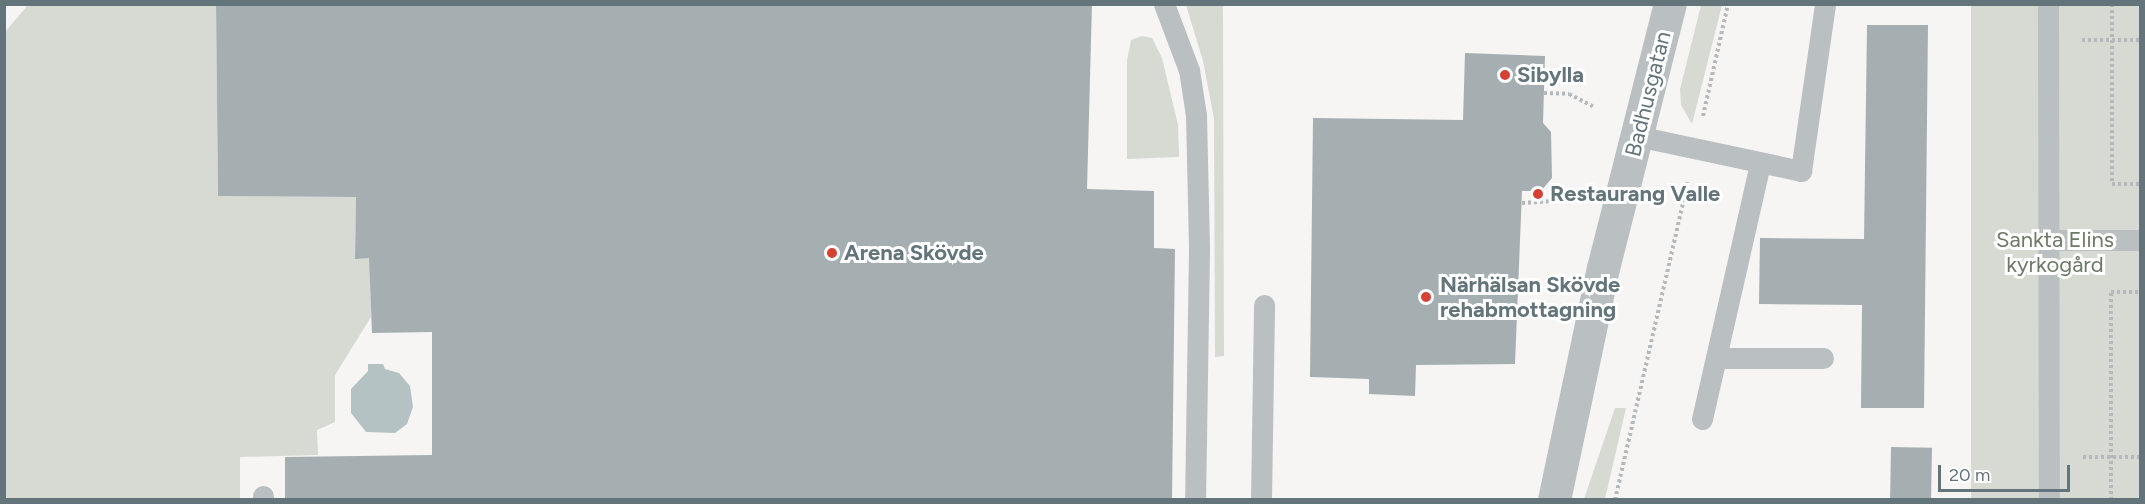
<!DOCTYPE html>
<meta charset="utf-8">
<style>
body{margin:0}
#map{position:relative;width:2145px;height:504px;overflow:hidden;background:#f6f5f3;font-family:Figtree,sans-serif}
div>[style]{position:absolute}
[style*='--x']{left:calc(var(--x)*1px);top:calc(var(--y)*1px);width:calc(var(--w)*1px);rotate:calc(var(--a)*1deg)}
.green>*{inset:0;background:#d6dad2;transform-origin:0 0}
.water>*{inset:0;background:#b4c2c4}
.building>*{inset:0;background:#a5aeb1;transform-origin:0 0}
.path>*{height:4px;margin-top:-2px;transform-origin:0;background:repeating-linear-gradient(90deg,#b5b9bb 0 3px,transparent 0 6px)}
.service>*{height:21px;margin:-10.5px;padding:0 10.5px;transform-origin:10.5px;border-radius:10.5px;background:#bac0c2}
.tertiary>*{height:33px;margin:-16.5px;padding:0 16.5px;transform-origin:16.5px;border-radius:16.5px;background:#bac0c2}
.dots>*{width:16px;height:16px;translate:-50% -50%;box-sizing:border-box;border:3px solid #fff;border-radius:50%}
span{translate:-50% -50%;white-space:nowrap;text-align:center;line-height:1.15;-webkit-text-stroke:6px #fff;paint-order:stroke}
.poi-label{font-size:22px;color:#63757b;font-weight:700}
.left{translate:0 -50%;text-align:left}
.street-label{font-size:22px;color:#63757b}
.park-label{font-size:22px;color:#6c7966}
.frame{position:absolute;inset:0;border:6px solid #63757b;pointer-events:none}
.scale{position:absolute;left:1938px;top:465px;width:132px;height:27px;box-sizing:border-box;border:3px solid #63757b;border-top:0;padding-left:8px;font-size:18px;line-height:21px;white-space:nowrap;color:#63757b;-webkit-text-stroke:4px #fff;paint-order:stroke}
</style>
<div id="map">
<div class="green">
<div style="clip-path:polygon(28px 5px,216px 5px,218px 196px,356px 197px,355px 258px,370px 257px,371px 317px,335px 375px,335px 422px,317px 430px,318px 455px,240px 457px,240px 499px,5px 500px,5px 32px)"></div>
<div style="clip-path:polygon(1186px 5px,1223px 5px,1224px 356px,1215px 357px,1214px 119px,1203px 61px)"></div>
<div style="clip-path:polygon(1701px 5px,1722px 5px,1692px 124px,1681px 105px,1680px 89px)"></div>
<div style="left:1971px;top:5px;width:169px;height:495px"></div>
<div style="clip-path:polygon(1142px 36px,1152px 38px,1162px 58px,1178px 125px,1179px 157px,1127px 159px,1127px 61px,1131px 40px)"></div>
<div style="clip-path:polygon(1615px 408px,1626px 408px,1605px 499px,1584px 499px)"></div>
</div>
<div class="water">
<div style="clip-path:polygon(368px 364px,383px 364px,385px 369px,399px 373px,410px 386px,413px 407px,407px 424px,395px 433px,366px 432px,351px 413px,351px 389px,368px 371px)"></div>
</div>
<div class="building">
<div style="clip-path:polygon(216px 4px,1092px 4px,1087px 189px,1154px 191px,1154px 248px,1175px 249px,1172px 500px,285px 500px,285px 457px,432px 455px,432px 332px,372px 333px,369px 258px,355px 259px,356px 197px,218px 196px)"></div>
<div style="clip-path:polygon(1867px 25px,1928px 25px,1924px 408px,1861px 408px,1862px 305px,1759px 304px,1760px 238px,1864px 239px)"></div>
<div style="clip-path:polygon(1465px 53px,1545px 56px,1543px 123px,1551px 132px,1552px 178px,1541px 191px,1522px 191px,1515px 364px,1416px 365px,1415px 396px,1369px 394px,1369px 379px,1310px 377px,1313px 118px,1463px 120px)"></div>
<div style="left:1891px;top:447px;width:41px;height:53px;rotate:1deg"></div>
</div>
<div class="path">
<div style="--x:2112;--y:4;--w:180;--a:90"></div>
<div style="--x:2112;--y:184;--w:28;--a:0"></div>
<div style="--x:2082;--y:40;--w:58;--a:0"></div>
<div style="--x:1544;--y:93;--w:25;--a:2"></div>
<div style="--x:1569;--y:94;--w:29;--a:27"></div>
<div style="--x:1703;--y:116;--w:115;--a:-77.4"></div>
<div style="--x:1522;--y:203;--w:49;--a:-3.5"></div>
<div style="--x:2083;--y:457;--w:57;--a:0"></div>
<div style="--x:1615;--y:500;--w:326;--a:-77.1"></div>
<div style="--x:2111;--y:500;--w:208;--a:-90"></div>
<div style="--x:2111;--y:292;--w:29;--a:0"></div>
</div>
<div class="service">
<div style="--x:1164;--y:4;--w:71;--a:69.3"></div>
<div style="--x:1189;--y:70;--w:46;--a:81.2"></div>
<div style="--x:1196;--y:115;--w:135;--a:88.7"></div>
<div style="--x:1199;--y:250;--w:250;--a:90.9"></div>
<div style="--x:2048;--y:4;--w:496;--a:89.9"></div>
<div style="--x:1637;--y:136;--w:168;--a:12"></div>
<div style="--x:1801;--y:171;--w:169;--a:-81.8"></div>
<div style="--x:2048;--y:240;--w:92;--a:0"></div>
<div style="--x:1716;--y:358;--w:107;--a:0"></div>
<div style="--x:1702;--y:419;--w:262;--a:-77.2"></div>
<div style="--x:263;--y:496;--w:4;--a:90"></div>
<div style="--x:1261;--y:500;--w:195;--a:-89.1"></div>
</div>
<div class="tertiary">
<div style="--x:1554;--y:500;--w:237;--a:-78.1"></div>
<div style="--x:1603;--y:268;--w:272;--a:-75.8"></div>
</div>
<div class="dots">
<div style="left:1505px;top:75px;background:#d54234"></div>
<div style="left:1538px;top:194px;background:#d54234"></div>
<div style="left:832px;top:253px;background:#d54234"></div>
<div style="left:1426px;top:297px;background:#d54234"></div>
</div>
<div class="poi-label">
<span class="left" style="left:1517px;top:75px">Sibylla</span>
<span class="left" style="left:1550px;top:194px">Restaurang Valle</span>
<span class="left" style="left:844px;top:253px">Arena Skövde</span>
<span class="left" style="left:1440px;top:297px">Närhälsan Skövde<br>rehabmottagning</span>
</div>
<div class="street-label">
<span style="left:1648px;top:94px;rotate:-76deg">Badhusgatan</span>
</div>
<div class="park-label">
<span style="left:2055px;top:252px">Sankta Elins<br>kyrkogård</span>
</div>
<div class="frame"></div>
<div class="scale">20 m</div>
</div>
